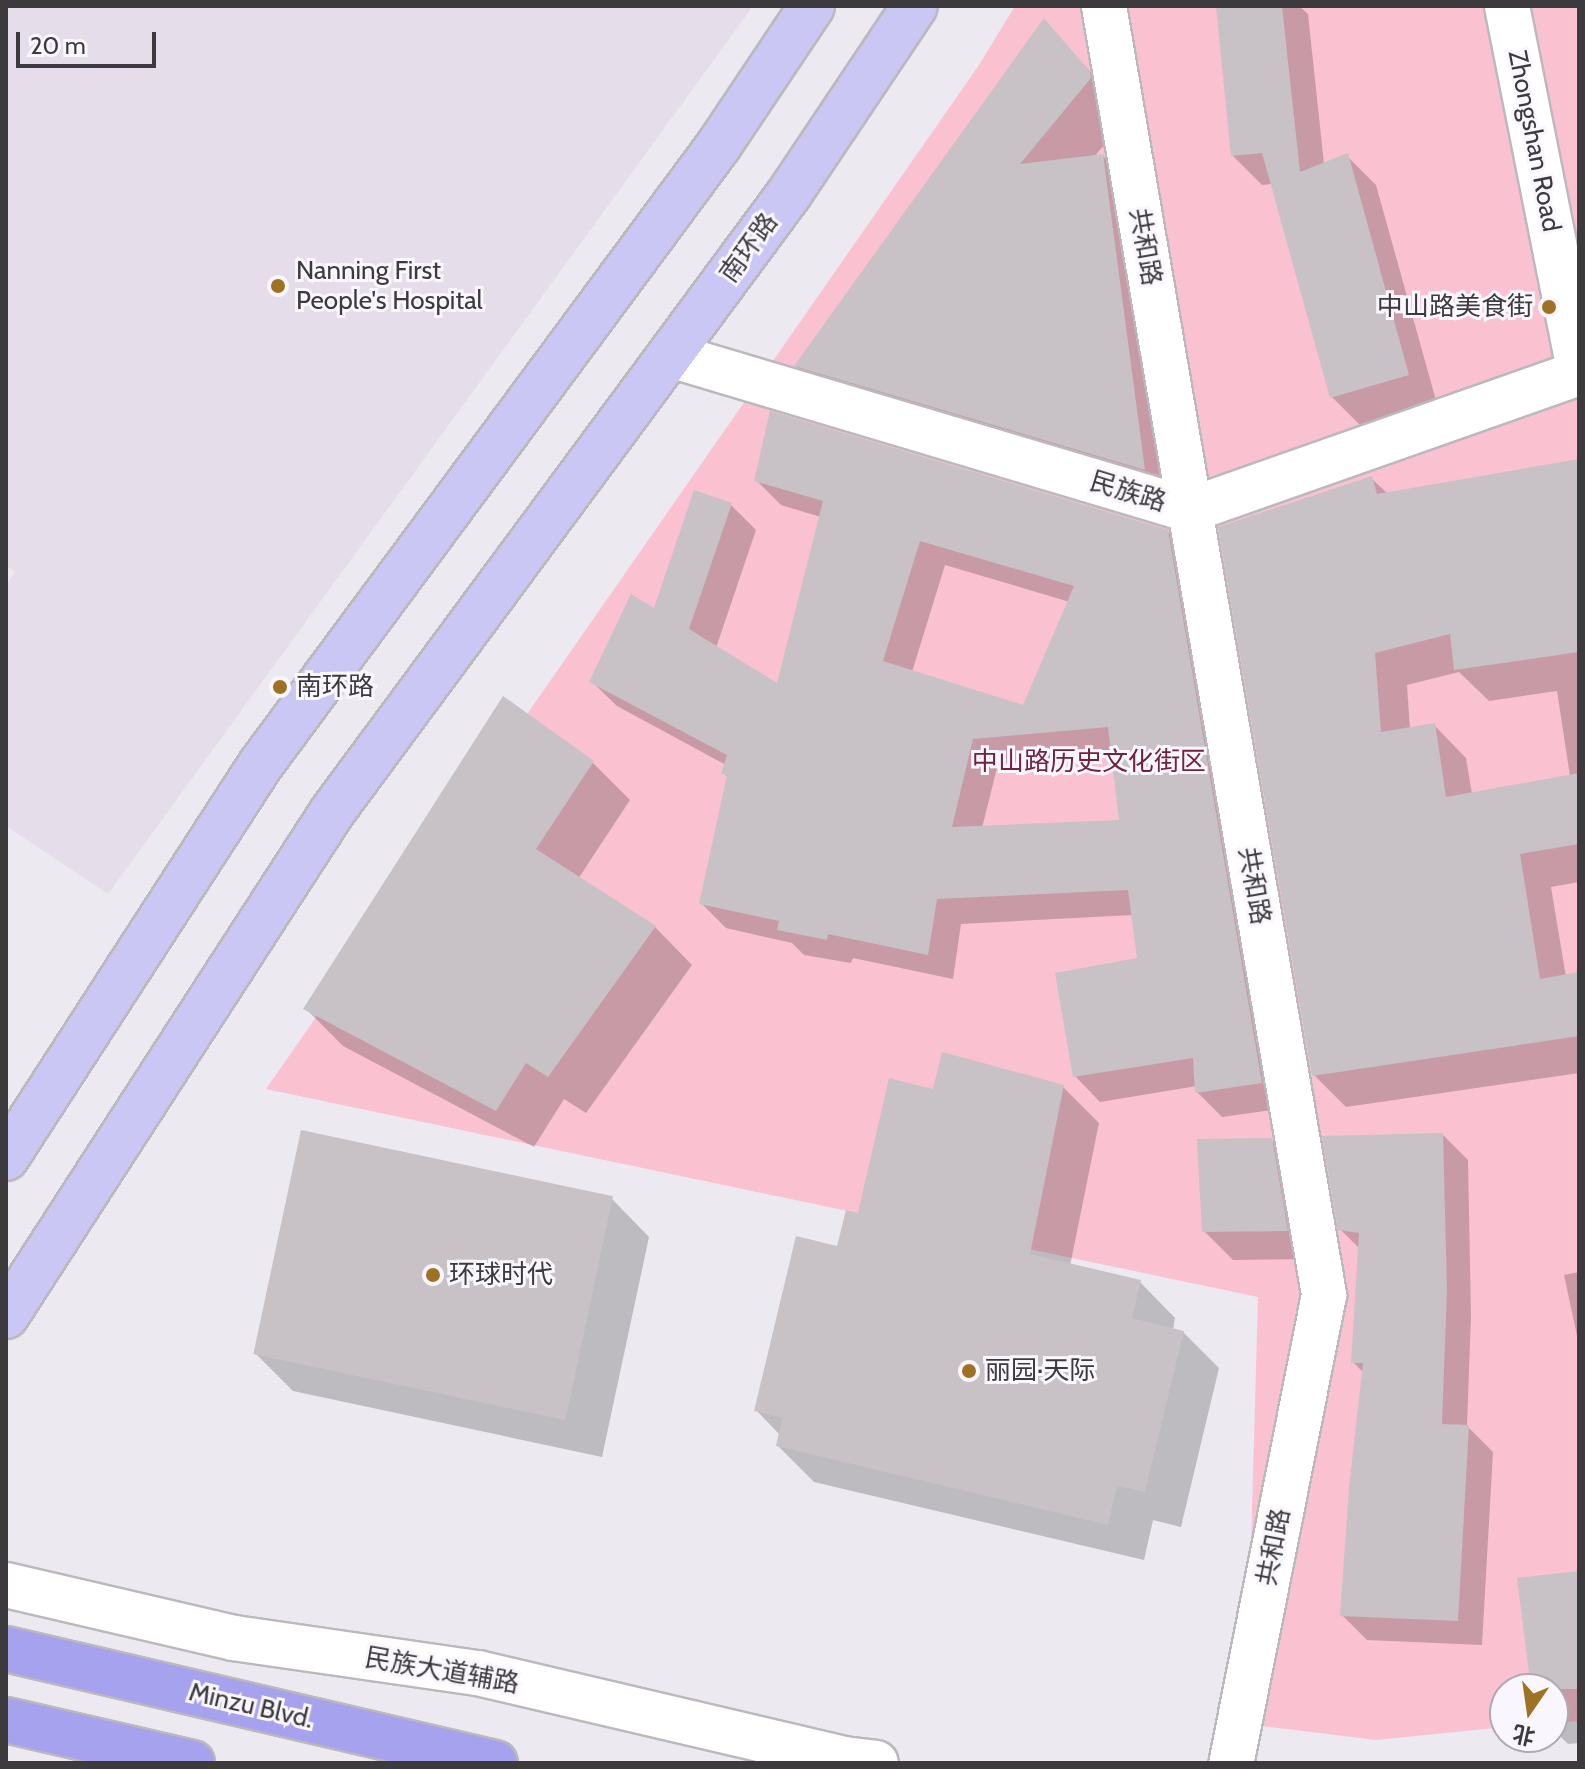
<!DOCTYPE html>
<meta charset="utf-8">
<style>
body{margin:0}
#map{position:relative;width:1585px;height:1769px;overflow:hidden;background:#ede9f0;font-family:Cabin,"Noto Sans SC",sans-serif}
div>[style]{position:absolute}
[style*='--x']{left:calc(var(--x)*1px);top:calc(var(--y)*1px);width:calc(var(--w)*1px);rotate:calc(var(--a)*1deg)}
.built>*{inset:0;background:#e5ddea}
.green>*{inset:0;background:#fac1d0}
.shadow>*{inset:0;background:#0003}
.building>*{inset:0;background:#c8c1c6;transform-origin:0 0}
.roads{filter:drop-shadow(2px 0 #bcb8be) drop-shadow(-2px 0 #bcb8be) drop-shadow(0 2px #bcb8be) drop-shadow(0 -2px #bcb8be)}
.minor>*{height:44px;margin:-22px;padding:0 22px;transform-origin:22px;border-radius:22px;background:#fff}
.major>*{height:44px;margin:-22px;padding:0 22px;transform-origin:22px;border-radius:22px;background:#cac7f4}
.highway>*{height:44px;margin:-22px;padding:0 22px;transform-origin:22px;border-radius:22px;background:#a7a2ed}
.dots>*{width:22px;height:22px;translate:-50% -50%;box-sizing:border-box;border:4px solid #faf6fd;border-radius:50%}
span{translate:-50% -50%;white-space:nowrap;text-align:center;line-height:1.15;-webkit-text-stroke:6px #faf6fd;paint-order:stroke}
.street-label{font-size:26px;color:#3c3a3d}
.poi-label{font-size:26px;color:#3c3a3d}
.left{translate:0 -50%;text-align:left}
.right{translate:-100% -50%;text-align:right}
.park-label{font-size:26px;color:#71223f}
.frame{position:absolute;inset:0;border:8px solid #3c3a3d;pointer-events:none}
.north{position:absolute;left:1489px;top:1673px;width:80px;height:80px;box-sizing:border-box;background:#faf6fd;border:2px solid #aeabb0;border-radius:50%;rotate:193deg;font-size:22px;font-weight:700;line-height:32px;text-align:center;color:#3c3a3d}
.north::after{content:'';display:block;margin:auto;width:28px;height:36px;background:#9f7223;clip-path:polygon(50% 0,100% 100%,50% 72%,0 100%)}
.scale{position:absolute;left:16px;top:32px;width:140px;height:36px;box-sizing:border-box;border:4px solid #3c3a3d;border-top:0;padding-left:10px;font-size:24px;line-height:28px;white-space:nowrap;color:#3c3a3d;-webkit-text-stroke:6px #faf6fd;paint-order:stroke}
</style>
<div id="map">
<div class="built">
<div style="clip-path:polygon(6px 6px,753px 6px,108px 894px,6px 826px,6px 585px,15px 572px,6px 565px)"></div>
</div>
<div class="green">
<div style="clip-path:polygon(1015px 6px,1579px 6px,1579px 1721px,1553px 1723px,1553px 1689px,1505px 1689px,1505px 1727px,1376px 1740px,1246px 1724px,1258px 1297px,266px 1089px,979px 65px)"></div>
</div>
<div class="shadow">
<div style="clip-path:polygon(1218px 6px,1299px 6px,1308px 14px,1324px 164px,1347px 156px,1376px 185px,1437px 404px,1361px 426px,1332px 397px,1273px 184px,1262px 185px,1233px 156px)"></div>
<div style="clip-path:polygon(1044px 21px,1127px 112px,1128px 116px,1094px 157px,1103px 156px,1140px 194px,1181px 506px,834px 403px,796px 366px)"></div>
<div style="clip-path:polygon(evenodd,1579px 461px,1579px 882px,1551px 887px,1566px 977px,1579px 974px,1579px 1073px,1346px 1107px,1314px 1075px,1372px 479px,1388px 494px,1579px 461px,1459px 672px,1489px 701px,1557px 691px,1570px 776px,1472px 794px,1466px 758px,1434px 725px,1410px 729px,1407px 685px,1459px 672px)"></div>
<div style="clip-path:polygon(evenodd,756px 480px,1167px 531px,1192px 557px,1286px 1108px,1222px 1117px,1197px 1092px,1197px 1086px,1100px 1102px,1075px 1076px,1139px 960px,1133px 915px,961px 924px,953px 979px,853px 958px,851px 963px,804px 955px,792px 943px,726px 928px,701px 903px,728px 778px,724px 773px,726px 765px,617px 706px,591px 681px,656px 611px,695px 493px,731px 505px,756px 530px,716px 648px,779px 686px,821px 517px,781px 505px,756px 480px,945px 565px,1070px 602px,1024px 708px,912px 672px,945px 565px,756px 480px,1113px 753px,1122px 822px,982px 828px,998px 764px,1113px 753px)"></div>
<div style="clip-path:polygon(504px 699px,593px 763px,630px 800px,578px 879px,655px 927px,692px 965px,586px 1113px,564px 1099px,534px 1147px,343px 1046px,306px 1009px)"></div>
<div style="clip-path:polygon(1063px 1087px,1099px 1123px,1070px 1266px,1140px 1282px,1175px 1318px,1173px 1330px,1183px 1332px,1219px 1368px,1181px 1527px,1153px 1520px,1144px 1560px,814px 1482px,778px 1446px,780px 1435px,757px 1411px,839px 1248px,935px 1091px)"></div>
<div style="clip-path:polygon(1443px 1135px,1468px 1160px,1471px 1316px,1467px 1426px,1493px 1452px,1482px 1645px,1367px 1640px,1342px 1615px,1364px 1373px,1353px 1362px,1360px 1249px,1340px 1229px)"></div>
<div style="clip-path:polygon(1271px 1140px,1300px 1169px,1316px 1259px,1233px 1260px,1204px 1231px)"></div>
<div style="clip-path:polygon(612px 1199px,649px 1237px,602px 1457px,293px 1391px,255px 1353px)"></div>
<div style="clip-path:polygon(1579px 1272px,1579px 1345px,1564px 1275px)"></div>
<div style="clip-path:polygon(1579px 1573px,1579px 1743px,1568px 1744px,1553px 1729px,1553px 1689px,1533px 1689px)"></div>
</div>
<div class="building">
<div style="clip-path:polygon(1216px 6px,1282px 6px,1300px 172px,1348px 153px,1409px 375px,1330px 398px,1262px 153px,1231px 156px)"></div>
<div style="clip-path:polygon(1044px 18px,1090px 72px,1091px 78px,1020px 164px,1103px 154px,1145px 470px,794px 366px)"></div>
<div style="clip-path:polygon(evenodd,770px 411px,1168px 530px,1262px 1083px,1195px 1093px,1193px 1058px,1073px 1077px,1055px 973px,1137px 958px,1128px 890px,937px 899px,928px 955px,828px 934px,827px 940px,777px 930px,779px 921px,699px 904px,727px 775px,721px 774px,727px 755px,589px 682px,631px 594px,654px 608px,694px 490px,732px 503px,689px 629px,777px 683px,823px 501px,754px 481px,770px 411px,920px 541px,1074px 586px,1023px 705px,883px 661px,920px 541px,770px 411px,1108px 727px,1119px 820px,952px 827px,973px 739px,1108px 727px)"></div>
<div style="clip-path:polygon(1579px 459px,1579px 652px,1454px 670px,1450px 634px,1375px 653px,1381px 732px,1435px 723px,1446px 797px,1579px 773px,1579px 844px,1520px 854px,1540px 979px,1579px 972px,1579px 1036px,1312px 1076px,1218px 527px,1372px 476px,1377px 494px)"></div>
<div style="clip-path:polygon(503px 696px,594px 761px,536px 849px,656px 926px,548px 1077px,526px 1063px,496px 1111px,303px 1009px)"></div>
<div style="clip-path:polygon(942px 1052px,1064px 1085px,1030px 1254px,1141px 1280px,1132px 1318px,1184px 1331px,1145px 1492px,1117px 1486px,1108px 1525px,776px 1446px,782px 1418px,754px 1411px,796px 1236px,837px 1246px,846px 1210px,858px 1213px,889px 1078px,933px 1089px)"></div>
<div style="left:301px;top:1130px;width:319px;height:229px;rotate:12deg"></div>
<div style="clip-path:polygon(1443px 1133px,1447px 1290px,1442px 1424px,1469px 1425px,1458px 1621px,1340px 1616px,1349px 1488px,1363px 1363px,1351px 1363px,1359px 1233px,1338px 1230px,1322px 1136px)"></div>
<div style="clip-path:polygon(1272px 1138px,1288px 1231px,1202px 1232px,1197px 1139px)"></div>
<div style="clip-path:polygon(1579px 1571px,1579px 1689px,1531px 1689px,1517px 1578px)"></div>
</div>
<div class="roads">
<div class="minor">
<div style="--x:1104;--y:6;--w:1308;--a:80.31"></div>
<div style="--x:1324;--y:1295;--w:477;--a:101.2"></div>
<div style="--x:1507;--y:6;--w:371;--a:78.8"></div>
<div style="--x:670;--y:355;--w:543;--a:16.6"></div>
<div style="--x:1190;--y:510;--w:412;--a:-19.4"></div>
<div style="--x:6;--y:1585;--w:234;--a:13.1"></div>
<div style="--x:234;--y:1638;--w:246;--a:8.2"></div>
<div style="--x:478;--y:1673;--w:376;--a:13.2"></div>
<div style="--x:844;--y:1759;--w:32;--a:7"></div>
</div>
<div class="major">
<div style="--x:6;--y:1158;--w:469;--a:-57.1"></div>
<div style="--x:261;--y:764;--w:770;--a:-53.5"></div>
<div style="--x:719;--y:145;--w:167;--a:-56.2"></div>
<div style="--x:6;--y:1316;--w:600;--a:-57.1"></div>
<div style="--x:332;--y:812;--w:769;--a:-53.52"></div>
<div style="--x:789;--y:194;--w:226;--a:-56.2"></div>
</div>
<div class="highway">
<div style="--x:6;--y:1649;--w:502;--a:13.12"></div>
<div style="--x:6;--y:1720;--w:191;--a:13"></div>
</div>
</div>
<div class="dots">
<div style="left:278px;top:286px;background:#9f7223"></div>
<div style="left:1549px;top:307px;background:#9f7223"></div>
<div style="left:280px;top:687px;background:#9f7223"></div>
<div style="left:433px;top:1275px;background:#9f7223"></div>
<div style="left:969px;top:1371px;background:#9f7223"></div>
</div>
<div class="street-label">
<span style="left:1534px;top:141px;rotate:79deg">Zhongshan Road</span>
<span style="left:1145px;top:247px;rotate:80deg">共和路</span>
<span style="left:749px;top:248px;rotate:-54deg">南环路</span>
<span style="left:1128px;top:492px;rotate:17deg">民族路</span>
<span style="left:1254px;top:886px;rotate:80deg">共和路</span>
<span style="left:1274px;top:1547px;rotate:-79deg">共和路</span>
<span style="left:442px;top:1671px;rotate:10deg">民族大道辅路</span>
<span style="left:251px;top:1706px;rotate:13deg">Minzu Blvd.</span>
</div>
<div class="poi-label">
<span class="left" style="left:296px;top:286px">Nanning First<br>People's Hospital</span>
<span class="right" style="left:1533px;top:307px">中山路美食街</span>
<span class="left" style="left:296px;top:687px">南环路</span>
<span class="left" style="left:449px;top:1275px">环球时代</span>
<span class="left" style="left:985px;top:1371px">丽园·天际</span>
</div>
<div class="park-label">
<span style="left:1089px;top:762px">中山路历史文化街区</span>
</div>
<div class="frame"></div>
<div class="north">北</div>
<div class="scale">20 m</div>
</div>
